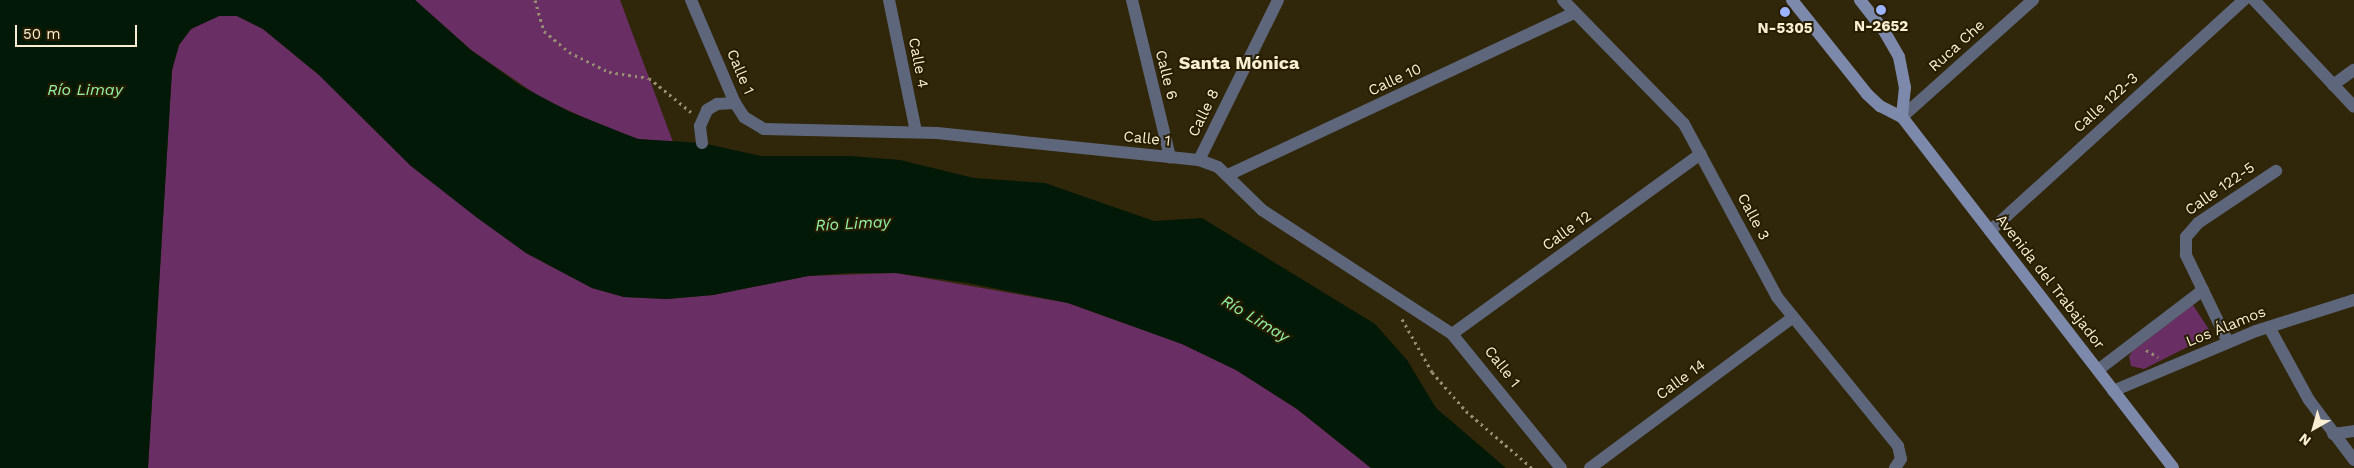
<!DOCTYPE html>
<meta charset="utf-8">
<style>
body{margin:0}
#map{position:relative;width:2354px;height:468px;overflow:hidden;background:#302609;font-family:"Work Sans",sans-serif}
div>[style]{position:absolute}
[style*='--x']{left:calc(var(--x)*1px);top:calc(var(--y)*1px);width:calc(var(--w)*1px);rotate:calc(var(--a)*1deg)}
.green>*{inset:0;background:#692f65}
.water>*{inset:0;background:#031908}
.path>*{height:3px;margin-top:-1.5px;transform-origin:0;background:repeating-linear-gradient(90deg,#978d70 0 2.5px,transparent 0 6.5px)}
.street>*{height:12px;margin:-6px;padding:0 6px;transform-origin:6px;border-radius:6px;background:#5e667b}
.secondary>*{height:12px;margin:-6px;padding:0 6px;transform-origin:6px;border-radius:6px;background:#7d89ab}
.dots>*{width:14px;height:14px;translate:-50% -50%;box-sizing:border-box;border:2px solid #261d01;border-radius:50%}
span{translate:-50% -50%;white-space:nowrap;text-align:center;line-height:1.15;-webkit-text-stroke:4px #261d01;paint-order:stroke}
.poi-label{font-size:15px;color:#f9eed2;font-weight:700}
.street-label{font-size:15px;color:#f9eed2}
.water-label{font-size:16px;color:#91f4a6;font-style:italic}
.quarter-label{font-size:18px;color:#f9eed2;font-weight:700}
.north{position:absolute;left:2289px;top:403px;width:50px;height:50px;-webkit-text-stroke:4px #261d01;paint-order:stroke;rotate:218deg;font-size:14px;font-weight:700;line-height:20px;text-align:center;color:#f9eed2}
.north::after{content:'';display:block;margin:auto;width:18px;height:22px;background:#f9eed2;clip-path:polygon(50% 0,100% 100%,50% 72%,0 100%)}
.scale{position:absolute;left:15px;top:25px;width:122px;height:22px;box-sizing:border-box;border:2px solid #f9eed2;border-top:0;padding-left:6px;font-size:15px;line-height:18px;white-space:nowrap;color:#f9eed2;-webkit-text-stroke:4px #261d01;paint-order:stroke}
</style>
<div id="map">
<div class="green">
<div style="clip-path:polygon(415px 0,620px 0,673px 142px,638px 139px,614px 131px,543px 99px,471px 50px)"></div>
<div style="clip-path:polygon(219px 16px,237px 16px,263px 29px,319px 75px,411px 166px,526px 253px,592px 288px,624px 297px,667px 299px,713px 295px,808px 276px,896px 273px,1068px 303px,1182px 344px,1236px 370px,1297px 409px,1371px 468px,148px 468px,172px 70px,179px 45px,191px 29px)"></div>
<div style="clip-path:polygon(2193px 305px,2210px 331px,2209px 336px,2144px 369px,2131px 366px,2129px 356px,2133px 351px)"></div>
</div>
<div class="water">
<div style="clip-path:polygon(0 0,415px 0,471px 50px,521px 86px,570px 112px,638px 139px,702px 143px,761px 156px,850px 156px,900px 160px,974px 178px,1045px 183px,1154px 221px,1202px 218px,1375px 324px,1407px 360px,1436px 408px,1506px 468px,1371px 468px,1297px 409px,1236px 370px,1182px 344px,1068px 303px,968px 283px,896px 273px,848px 273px,808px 276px,713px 295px,667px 299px,624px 297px,592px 288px,526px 253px,476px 217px,411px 166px,319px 75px,263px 29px,237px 16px,219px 16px,191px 29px,179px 45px,172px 70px,148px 468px,0 468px)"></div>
</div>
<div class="path">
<div style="--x:535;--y:0;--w:32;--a:74"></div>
<div style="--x:544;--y:31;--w:33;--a:40"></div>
<div style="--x:569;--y:52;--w:45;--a:26.6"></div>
<div style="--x:609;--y:72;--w:40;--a:8.5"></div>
<div style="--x:649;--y:78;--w:54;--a:39"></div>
<div style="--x:1402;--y:319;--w:61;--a:60.5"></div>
<div style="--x:1432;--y:372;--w:52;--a:48.9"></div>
<div style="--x:1466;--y:411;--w:87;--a:40.8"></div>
<div style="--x:2146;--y:350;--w:14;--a:30"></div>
</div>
<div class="street">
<div style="--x:691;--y:0;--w:112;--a:66.9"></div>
<div style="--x:735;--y:103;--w:17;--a:57"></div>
<div style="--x:744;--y:117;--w:23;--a:31"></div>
<div style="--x:764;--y:129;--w:173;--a:1.3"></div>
<div style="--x:937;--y:133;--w:263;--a:5.9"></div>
<div style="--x:1199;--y:160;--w:20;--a:20"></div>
<div style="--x:1218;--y:167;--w:62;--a:44.3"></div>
<div style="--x:1262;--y:210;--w:227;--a:33.1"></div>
<div style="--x:1452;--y:334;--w:173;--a:50.9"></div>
<div style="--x:889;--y:0;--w:135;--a:78.4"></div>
<div style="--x:1132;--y:0;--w:162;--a:76.4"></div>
<div style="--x:1563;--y:0;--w:173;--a:45.7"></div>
<div style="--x:1684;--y:124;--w:196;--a:61.7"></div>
<div style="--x:1777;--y:297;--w:192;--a:50.9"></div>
<div style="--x:1898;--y:446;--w:13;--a:77"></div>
<div style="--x:1901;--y:459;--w:11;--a:124"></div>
<div style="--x:2254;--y:0;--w:146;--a:46.9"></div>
<div style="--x:2333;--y:85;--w:26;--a:-36"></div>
<div style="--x:1902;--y:117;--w:176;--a:-41.8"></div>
<div style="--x:702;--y:143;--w:17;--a:-97"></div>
<div style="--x:700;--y:126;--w:17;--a:-66"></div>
<div style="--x:707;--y:110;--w:12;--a:-31"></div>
<div style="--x:717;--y:104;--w:18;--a:-3"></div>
<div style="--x:1199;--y:160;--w:178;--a:-63.7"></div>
<div style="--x:1228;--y:175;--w:382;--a:-25.1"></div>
<div style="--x:1990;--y:231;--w:343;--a:-42.3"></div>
<div style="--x:2269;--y:327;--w:83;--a:61.3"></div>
<div style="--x:2309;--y:400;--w:75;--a:53.1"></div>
<div style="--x:1452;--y:334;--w:307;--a:-35.9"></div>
<div style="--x:2228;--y:342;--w:97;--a:-115.8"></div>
<div style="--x:2186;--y:255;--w:18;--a:-90"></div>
<div style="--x:2186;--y:237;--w:18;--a:-49"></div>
<div style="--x:2198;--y:223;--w:94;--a:-33.7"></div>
<div style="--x:2098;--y:370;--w:132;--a:-37.3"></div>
<div style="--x:2113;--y:391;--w:155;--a:-22.8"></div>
<div style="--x:2256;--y:331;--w:103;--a:-17.6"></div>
<div style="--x:2333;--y:434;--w:21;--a:-8"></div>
<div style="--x:1590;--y:468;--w:252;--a:-36.6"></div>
</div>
<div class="secondary">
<div style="--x:1792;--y:0;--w:120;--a:51.4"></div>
<div style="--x:1867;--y:94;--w:18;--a:43"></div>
<div style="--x:1880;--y:106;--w:25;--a:27"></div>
<div style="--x:1902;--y:117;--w:443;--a:52.3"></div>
<div style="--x:1860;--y:0;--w:37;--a:52"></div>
<div style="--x:1883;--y:29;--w:32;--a:60"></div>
<div style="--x:1899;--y:57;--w:31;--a:79"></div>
<div style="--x:1905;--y:87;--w:30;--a:96"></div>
</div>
<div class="dots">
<div style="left:1881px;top:10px;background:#9cb4fd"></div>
<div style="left:1785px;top:12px;background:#9cb4fd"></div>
</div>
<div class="poi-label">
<span style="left:1881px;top:27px">N-2652</span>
<span style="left:1785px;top:29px">N-5305</span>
</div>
<div class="street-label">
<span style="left:1957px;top:46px;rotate:-42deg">Ruca Che</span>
<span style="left:918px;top:63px;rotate:79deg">Calle 4</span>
<span style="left:740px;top:72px;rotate:67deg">Calle 1</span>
<span style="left:1166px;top:75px;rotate:76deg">Calle 6</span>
<span style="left:1395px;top:80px;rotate:-25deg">Calle 10</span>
<span style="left:2106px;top:103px;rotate:-42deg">Calle 122-3</span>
<span style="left:1204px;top:113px;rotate:-64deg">Calle 8</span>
<span style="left:1147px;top:139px;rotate:6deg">Calle 1</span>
<span style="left:2220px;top:189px;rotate:-35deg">Calle 122-5</span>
<span style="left:1753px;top:217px;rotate:62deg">Calle 3</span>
<span style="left:1567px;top:231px;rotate:-36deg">Calle 12</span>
<span style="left:2050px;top:282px;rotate:52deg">Avenida del Trabajador</span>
<span style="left:2226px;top:327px;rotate:-22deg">Los Álamos</span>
<span style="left:1502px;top:367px;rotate:52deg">Calle 1</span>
<span style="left:1681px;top:380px;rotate:-36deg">Calle 14</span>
</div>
<div class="water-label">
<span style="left:85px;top:90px">Río Limay</span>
<span style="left:853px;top:224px;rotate:-3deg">Río Limay</span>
<span style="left:1255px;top:319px;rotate:31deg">Río Limay</span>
</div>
<div class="quarter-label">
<span style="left:1239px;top:63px">Santa Mónica</span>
</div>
<div class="north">N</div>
<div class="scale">50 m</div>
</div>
